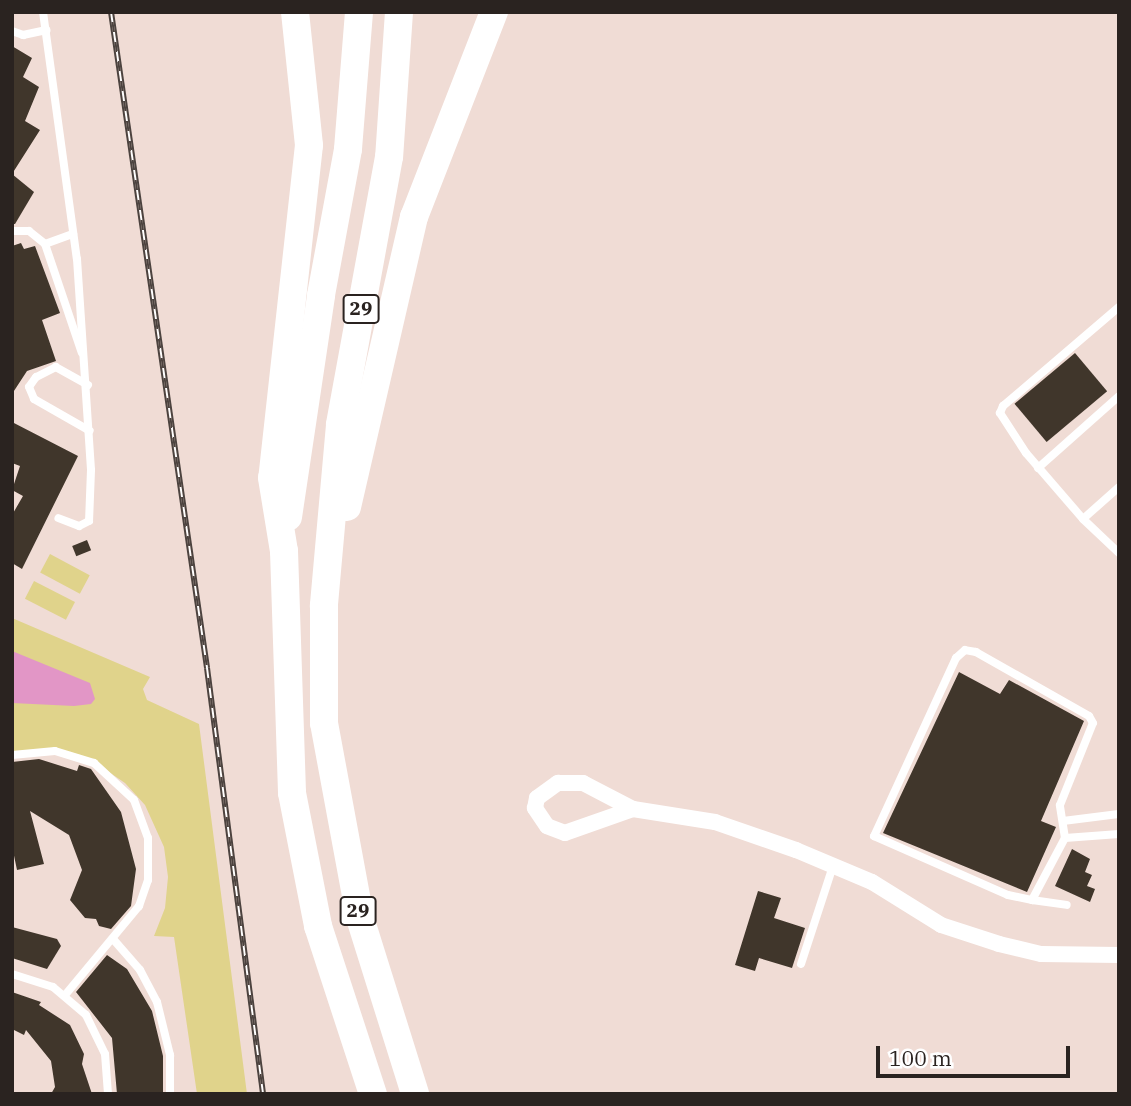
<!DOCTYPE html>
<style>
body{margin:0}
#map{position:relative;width:1131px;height:1106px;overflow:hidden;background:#f0dcd5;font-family:"IBM Plex Serif",serif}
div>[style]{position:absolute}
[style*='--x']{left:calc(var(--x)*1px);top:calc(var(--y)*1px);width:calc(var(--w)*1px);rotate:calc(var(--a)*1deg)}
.green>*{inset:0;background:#e0d38b;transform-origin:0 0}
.water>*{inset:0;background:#e296c6}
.building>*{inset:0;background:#40362b;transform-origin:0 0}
.lane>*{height:8px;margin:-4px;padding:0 4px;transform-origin:4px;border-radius:4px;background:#fff}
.street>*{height:16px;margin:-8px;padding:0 8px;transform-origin:8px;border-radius:8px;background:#fff}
.highway>*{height:28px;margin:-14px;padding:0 14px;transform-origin:14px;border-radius:14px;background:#fff}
.rail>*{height:6px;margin-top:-3px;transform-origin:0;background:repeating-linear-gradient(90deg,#fff 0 10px,#4c433f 0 20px);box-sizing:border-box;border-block:2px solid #4c433f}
span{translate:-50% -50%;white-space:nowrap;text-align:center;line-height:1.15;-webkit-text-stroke:7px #fff;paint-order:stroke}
.shield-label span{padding:2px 5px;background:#fff;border:2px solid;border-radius:5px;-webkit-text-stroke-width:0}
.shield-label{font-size:19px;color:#2a2320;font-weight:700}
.frame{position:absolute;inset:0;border:14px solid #2a2320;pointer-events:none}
.scale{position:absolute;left:876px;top:1046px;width:194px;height:32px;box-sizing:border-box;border:4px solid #2a2320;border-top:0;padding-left:9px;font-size:21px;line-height:24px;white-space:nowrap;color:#2a2320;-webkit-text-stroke:5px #fff;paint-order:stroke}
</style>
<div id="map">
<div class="green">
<div style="left:50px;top:554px;width:45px;height:21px;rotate:28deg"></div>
<div style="left:34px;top:581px;width:46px;height:20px;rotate:27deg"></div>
<div style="clip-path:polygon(12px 618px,150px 677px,143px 689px,147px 700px,199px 724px,247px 1094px,197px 1094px,174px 937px,154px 936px,165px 908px,168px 877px,164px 847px,145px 805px,125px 783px,100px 766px,57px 753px,12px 756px)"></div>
</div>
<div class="water">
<div style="clip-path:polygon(12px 651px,90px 683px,95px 699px,91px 704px,74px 706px,12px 703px)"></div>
</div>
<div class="building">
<div style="clip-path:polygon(12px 46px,32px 58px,23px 77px,39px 87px,25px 121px,40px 130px,12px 174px)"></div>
<div style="clip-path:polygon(12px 174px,34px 192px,15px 224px,12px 224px)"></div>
<div style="clip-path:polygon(21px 243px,24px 249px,35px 246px,60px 313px,42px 320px,56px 361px,27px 371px,12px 394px,12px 246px)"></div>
<div style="left:1075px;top:353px;width:50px;height:79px;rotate:50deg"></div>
<div style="clip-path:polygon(12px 422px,78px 456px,22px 569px,12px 563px,12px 515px,23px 496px,12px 490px,20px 466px,12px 463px)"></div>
<div style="left:87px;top:540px;width:11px;height:16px;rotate:68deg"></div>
<div style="clip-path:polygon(959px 672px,1000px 694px,1009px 680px,1084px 721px,1041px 821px,1056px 827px,1027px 892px,883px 833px)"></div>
<div style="clip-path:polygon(39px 759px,77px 771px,79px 765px,91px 769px,121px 812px,136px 869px,131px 906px,111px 929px,99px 926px,96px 919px,85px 918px,70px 900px,82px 870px,69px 835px,30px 811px,44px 864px,17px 870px,12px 846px,12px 762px)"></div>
<div style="clip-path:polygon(1072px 849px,1090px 859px,1085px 872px,1092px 875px,1087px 886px,1095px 889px,1090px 902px,1055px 886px)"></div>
<div style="clip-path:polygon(758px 891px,781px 898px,774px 918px,805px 928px,792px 968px,759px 958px,755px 971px,735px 965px)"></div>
<div style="clip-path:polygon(12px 927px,57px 939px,61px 946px,47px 969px,12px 958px)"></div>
<div style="clip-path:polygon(107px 955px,127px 969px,152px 1011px,163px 1056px,163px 1094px,117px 1094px,112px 1038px,76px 992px)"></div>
<div style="clip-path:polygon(12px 992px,41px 1002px,39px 1005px,70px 1025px,84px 1054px,82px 1064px,92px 1094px,51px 1094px,55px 1087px,51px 1061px,26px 1030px,24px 1035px,12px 1029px)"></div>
</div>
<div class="lane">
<div style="--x:43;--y:12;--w:249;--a:82.2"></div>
<div style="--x:77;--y:259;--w:211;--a:86.2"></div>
<div style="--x:91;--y:470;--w:51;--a:92.2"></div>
<div style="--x:89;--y:521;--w:11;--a:153"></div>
<div style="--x:79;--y:526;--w:22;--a:-159"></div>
<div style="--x:12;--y:31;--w:12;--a:20"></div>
<div style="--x:23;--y:35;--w:24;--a:-12"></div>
<div style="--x:12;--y:231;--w:17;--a:0"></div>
<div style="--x:29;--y:231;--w:21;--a:39"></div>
<div style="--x:45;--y:244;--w:115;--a:71.3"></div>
<div style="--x:45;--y:244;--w:30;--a:-20"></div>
<div style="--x:88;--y:385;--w:37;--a:-151"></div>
<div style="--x:56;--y:367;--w:22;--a:153"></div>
<div style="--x:36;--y:377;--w:12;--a:125"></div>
<div style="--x:29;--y:387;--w:13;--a:67"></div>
<div style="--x:34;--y:399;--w:64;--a:29.7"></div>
<div style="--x:1038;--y:468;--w:108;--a:-41.6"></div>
<div style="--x:1119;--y:487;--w:48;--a:138.4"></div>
<div style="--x:1083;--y:519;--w:50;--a:43.4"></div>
<div style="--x:1083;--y:519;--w:87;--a:-130.8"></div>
<div style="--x:1026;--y:453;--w:48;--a:-123"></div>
<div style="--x:1000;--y:413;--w:8;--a:-67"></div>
<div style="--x:1003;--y:406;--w:153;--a:-40.5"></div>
<div style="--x:12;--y:755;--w:43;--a:-5.3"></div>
<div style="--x:55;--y:751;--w:41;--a:17.1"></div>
<div style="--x:94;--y:763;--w:54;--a:42.8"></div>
<div style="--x:134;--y:800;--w:40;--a:69.8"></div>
<div style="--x:148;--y:838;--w:42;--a:90"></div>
<div style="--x:148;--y:880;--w:28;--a:109"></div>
<div style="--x:139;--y:906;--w:116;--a:129.7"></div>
<div style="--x:1063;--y:821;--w:56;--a:-7.1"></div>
<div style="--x:1065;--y:838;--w:54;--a:-4.2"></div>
<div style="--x:1032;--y:900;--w:70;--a:-62"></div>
<div style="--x:1065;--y:838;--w:33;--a:-99"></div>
<div style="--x:1060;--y:805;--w:88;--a:-68.1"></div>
<div style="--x:1093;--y:723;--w:8;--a:-120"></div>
<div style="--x:1089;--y:716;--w:130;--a:-150.5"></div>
<div style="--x:976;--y:652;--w:11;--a:-170"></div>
<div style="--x:965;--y:650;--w:12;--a:138"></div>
<div style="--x:956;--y:658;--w:196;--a:114.7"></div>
<div style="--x:874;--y:836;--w:146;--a:23.8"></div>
<div style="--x:1008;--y:895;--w:25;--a:12"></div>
<div style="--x:1032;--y:900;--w:35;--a:8"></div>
<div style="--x:113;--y:939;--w:41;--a:48.9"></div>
<div style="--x:140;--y:970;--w:36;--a:62"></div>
<div style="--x:157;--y:1002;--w:55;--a:76.2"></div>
<div style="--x:170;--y:1055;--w:39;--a:90"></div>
<div style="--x:801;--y:964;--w:103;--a:-71.9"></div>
<div style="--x:12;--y:974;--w:43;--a:17.6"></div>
<div style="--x:53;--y:987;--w:43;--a:40.3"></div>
<div style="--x:86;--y:1015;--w:43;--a:64"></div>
<div style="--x:105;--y:1054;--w:40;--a:85.7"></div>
</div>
<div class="street">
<div style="--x:633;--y:809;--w:72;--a:160.6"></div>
<div style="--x:565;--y:833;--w:19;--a:-159"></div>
<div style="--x:547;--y:826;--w:22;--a:-124"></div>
<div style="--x:535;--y:808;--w:10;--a:-79"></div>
<div style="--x:537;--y:798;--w:26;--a:-36"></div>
<div style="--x:558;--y:783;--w:25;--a:0"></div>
<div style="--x:583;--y:783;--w:56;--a:27.5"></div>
<div style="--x:633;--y:809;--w:83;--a:9"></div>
<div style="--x:715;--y:822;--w:86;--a:19.1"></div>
<div style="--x:796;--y:850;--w:82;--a:22.8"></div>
<div style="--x:872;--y:882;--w:81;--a:31.9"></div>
<div style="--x:941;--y:925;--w:61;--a:18.1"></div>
<div style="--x:999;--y:944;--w:43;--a:13.4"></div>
<div style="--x:1041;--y:954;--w:78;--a:0.7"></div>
</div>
<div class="highway">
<div style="--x:295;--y:12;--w:134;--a:84"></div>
<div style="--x:309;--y:145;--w:335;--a:96.3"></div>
<div style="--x:272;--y:478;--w:74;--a:80.7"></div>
<div style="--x:284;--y:551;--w:242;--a:88.1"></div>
<div style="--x:292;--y:793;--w:136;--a:78.9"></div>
<div style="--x:318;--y:926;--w:177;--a:71.9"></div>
<div style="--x:399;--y:12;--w:145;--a:93.9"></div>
<div style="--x:389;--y:157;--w:272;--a:100.4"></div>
<div style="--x:340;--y:425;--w:182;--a:95.1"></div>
<div style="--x:324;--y:606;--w:117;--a:90"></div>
<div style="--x:324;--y:723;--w:198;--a:79.5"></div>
<div style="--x:360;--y:918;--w:184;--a:72.6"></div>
<div style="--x:347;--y:507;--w:298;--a:-77"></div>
<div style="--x:414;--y:217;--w:220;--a:-68.7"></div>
<div style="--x:288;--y:517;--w:224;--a:-81.5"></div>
<div style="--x:321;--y:295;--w:148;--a:-79.5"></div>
<div style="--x:348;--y:149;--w:137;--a:-85.4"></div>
</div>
<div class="rail">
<div style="--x:111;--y:12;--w:663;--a:81.67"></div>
<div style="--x:207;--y:668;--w:430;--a:82.5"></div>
</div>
<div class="shield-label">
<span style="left:361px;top:309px">29</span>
<span style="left:358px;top:911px">29</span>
</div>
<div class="frame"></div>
<div class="scale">100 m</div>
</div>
